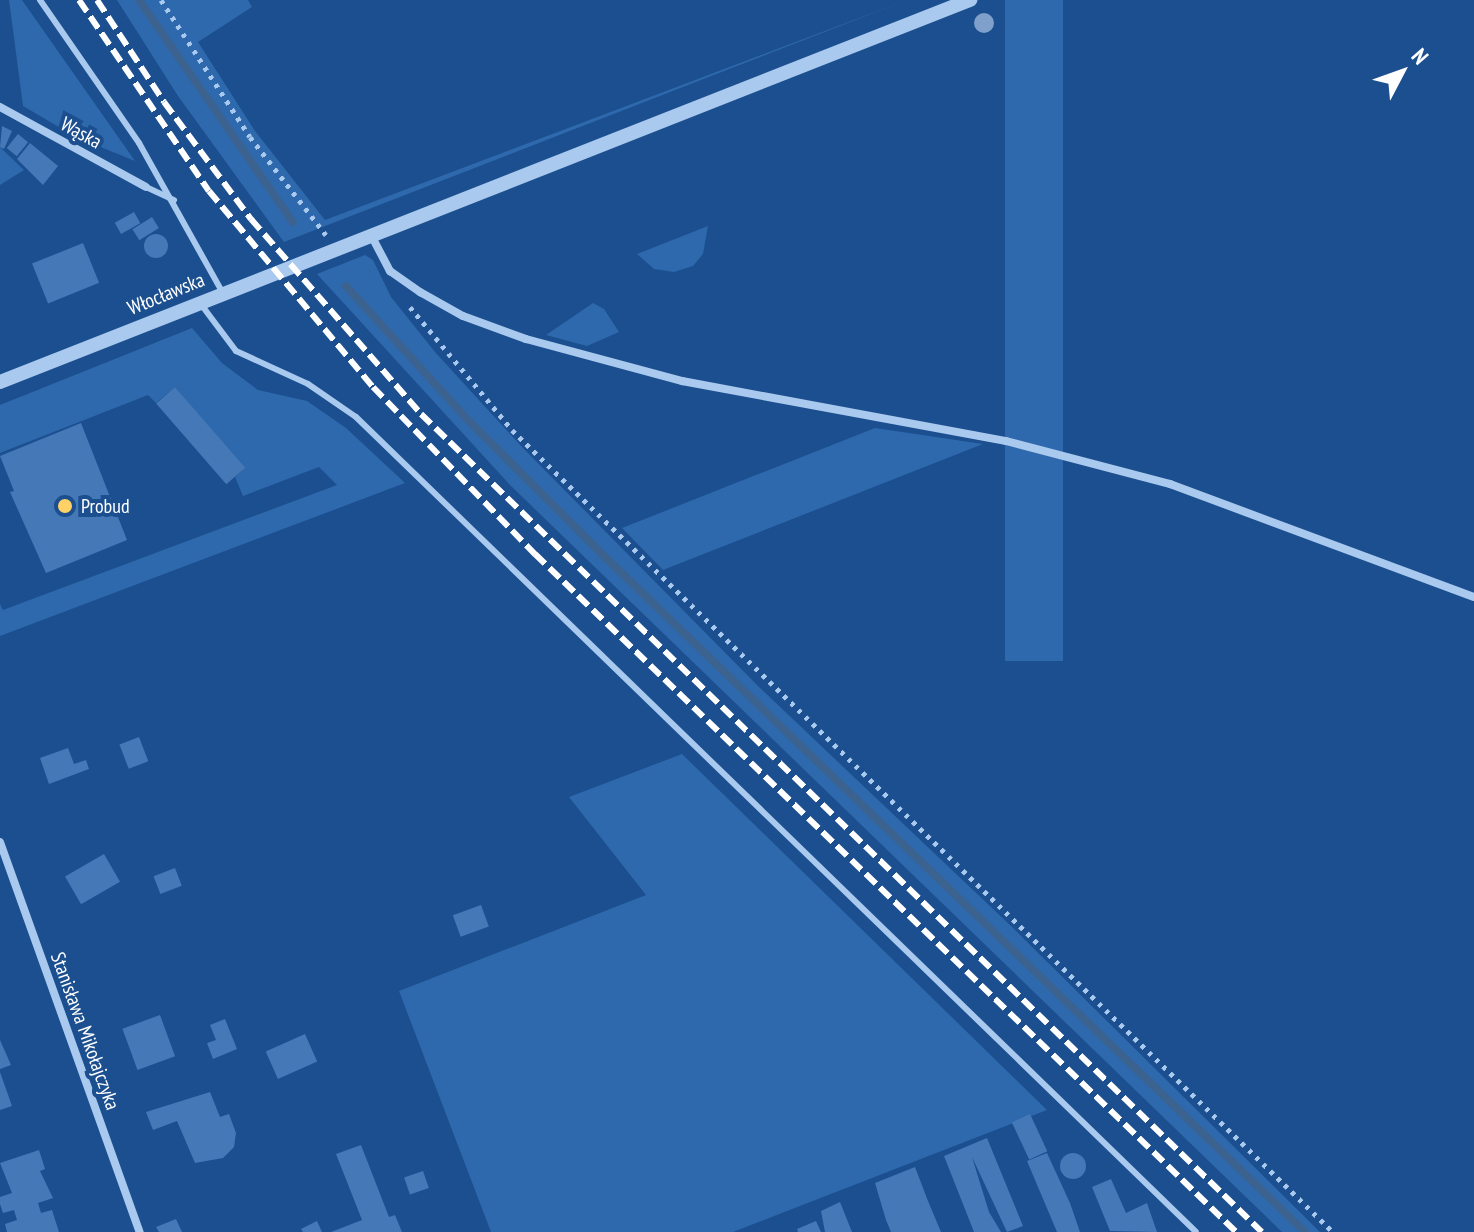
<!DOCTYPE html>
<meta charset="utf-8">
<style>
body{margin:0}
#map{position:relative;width:1474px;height:1232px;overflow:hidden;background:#1b4f8f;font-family:"PT Sans Narrow",sans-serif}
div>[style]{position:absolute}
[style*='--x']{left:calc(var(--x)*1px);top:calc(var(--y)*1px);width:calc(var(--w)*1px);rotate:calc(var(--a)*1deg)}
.green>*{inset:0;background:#2e69ad;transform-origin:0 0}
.stream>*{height:8px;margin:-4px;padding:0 4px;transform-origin:4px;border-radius:4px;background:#3c6290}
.building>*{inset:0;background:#4478b7;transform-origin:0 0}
.round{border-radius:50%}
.path>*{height:5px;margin-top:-2.5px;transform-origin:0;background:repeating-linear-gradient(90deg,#a9c9ee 0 4px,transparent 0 10px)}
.service>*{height:6px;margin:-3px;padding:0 3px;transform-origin:3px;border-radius:3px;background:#a9c9ee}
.minor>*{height:8px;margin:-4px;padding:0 4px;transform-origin:4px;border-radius:4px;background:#a9c9ee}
.tertiary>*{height:14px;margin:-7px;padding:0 7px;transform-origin:7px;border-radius:7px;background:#a9c9ee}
.rail>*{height:6px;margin-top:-3px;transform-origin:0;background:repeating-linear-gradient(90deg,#fff 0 14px,transparent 0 20px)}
.trees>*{width:20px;height:20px;margin:-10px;border-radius:50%;background:#7ea0ca}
.dots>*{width:22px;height:22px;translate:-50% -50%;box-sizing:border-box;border:4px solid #1b4f8f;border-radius:50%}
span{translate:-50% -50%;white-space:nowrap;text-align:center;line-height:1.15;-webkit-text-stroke:8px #1b4f8f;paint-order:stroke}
.street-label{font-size:20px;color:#fff}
.poi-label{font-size:20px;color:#fff}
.left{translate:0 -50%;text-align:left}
.north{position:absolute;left:1362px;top:32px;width:80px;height:80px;-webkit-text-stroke:6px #1b4f8f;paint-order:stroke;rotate:49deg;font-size:22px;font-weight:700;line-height:32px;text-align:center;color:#fff}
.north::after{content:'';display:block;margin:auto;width:28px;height:36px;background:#fff;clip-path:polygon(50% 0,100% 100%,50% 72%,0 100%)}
</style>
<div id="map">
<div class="green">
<div style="clip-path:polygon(9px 0,22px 0,135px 161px,76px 137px,23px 106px)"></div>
<div style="clip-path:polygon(117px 0,248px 0,252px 7px,198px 42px,255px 131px,325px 220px,907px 0,284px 242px,178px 96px)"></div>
<div style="left:1005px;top:0;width:58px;height:661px"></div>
<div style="clip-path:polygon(0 147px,24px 170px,0 185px)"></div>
<div style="clip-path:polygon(708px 226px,703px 254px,693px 266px,674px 272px,654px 269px,637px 254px)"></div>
<div style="clip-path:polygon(365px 255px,373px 260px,391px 297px,435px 352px,522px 447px,759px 687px,1011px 926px,1320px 1232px,1282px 1232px,511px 486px,317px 274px)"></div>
<div style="clip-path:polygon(593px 303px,604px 309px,619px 332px,587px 346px,546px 335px)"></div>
<div style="clip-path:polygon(192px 328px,222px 363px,258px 390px,307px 401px,346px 428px,405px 483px,0 636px,0 604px,3px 610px,337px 485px,319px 467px,243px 496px,235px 477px,244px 468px,175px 387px,156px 403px,148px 395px,0 453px,0 405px)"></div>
<div style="clip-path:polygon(875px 428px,983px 444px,663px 570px,622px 528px)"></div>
<div style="clip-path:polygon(682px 754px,1047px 1110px,733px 1232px,491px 1232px,399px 991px,646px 895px,569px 797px)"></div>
</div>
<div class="stream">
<div style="--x:139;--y:0;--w:270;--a:55.3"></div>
<div style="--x:346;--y:286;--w:183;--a:47.7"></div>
<div style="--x:469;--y:421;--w:191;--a:45"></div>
<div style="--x:604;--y:556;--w:974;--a:43.96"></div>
</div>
<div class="building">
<div style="clip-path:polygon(2px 126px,12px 131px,4px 149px,0 147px)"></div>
<div style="left:18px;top:134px;width:13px;height:18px;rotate:39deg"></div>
<div style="clip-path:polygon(30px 143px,58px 166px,43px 185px,17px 159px)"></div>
<div style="left:134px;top:212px;width:13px;height:22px;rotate:61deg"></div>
<div style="left:152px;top:217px;width:13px;height:23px;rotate:58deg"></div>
<div class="round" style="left:144px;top:234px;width:24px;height:24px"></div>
<div style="left:83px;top:243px;width:43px;height:55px;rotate:68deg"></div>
<div style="left:175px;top:387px;width:107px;height:25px;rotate:49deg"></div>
<div style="clip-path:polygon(81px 423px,127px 540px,46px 573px,10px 492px,14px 491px,0 456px)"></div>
<div style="left:139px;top:737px;width:26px;height:21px;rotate:69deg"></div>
<div style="clip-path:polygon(68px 748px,74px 764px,86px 760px,89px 769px,49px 784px,40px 758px)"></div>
<div style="left:104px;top:854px;width:32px;height:45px;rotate:60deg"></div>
<div style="left:175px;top:868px;width:19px;height:23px;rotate:69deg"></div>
<div style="left:481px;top:905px;width:23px;height:30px;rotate:70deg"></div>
<div style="left:160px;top:1015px;width:44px;height:40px;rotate:70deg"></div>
<div style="clip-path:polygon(225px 1019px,237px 1049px,213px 1059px,207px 1043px,216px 1040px,210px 1025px)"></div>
<div style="left:305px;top:1034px;width:30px;height:43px;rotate:66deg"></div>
<div style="clip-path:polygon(0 1040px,11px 1065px,0 1069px)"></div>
<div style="clip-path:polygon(0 1072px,12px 1106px,0 1110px)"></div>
<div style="clip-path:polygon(210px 1092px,220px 1117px,229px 1114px,236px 1133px,234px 1147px,223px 1158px,195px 1163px,177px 1121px,153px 1130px,146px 1112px)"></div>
<div style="left:1030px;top:1114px;width:41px;height:20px;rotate:65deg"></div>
<div style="clip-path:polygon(987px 1138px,1023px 1226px,1007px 1232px,972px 1157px,989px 1212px,1001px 1232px,974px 1232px,944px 1156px)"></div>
<div style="clip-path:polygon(361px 1145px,389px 1217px,395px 1215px,402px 1232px,331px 1232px,362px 1220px,336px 1154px)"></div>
<div style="clip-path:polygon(39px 1150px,45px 1169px,40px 1171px,53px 1198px,38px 1203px,41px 1213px,52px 1210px,59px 1232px,7px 1232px,5px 1224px,17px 1220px,14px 1210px,3px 1213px,0 1204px,0 1197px,12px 1193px,0 1163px)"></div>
<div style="clip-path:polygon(1047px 1153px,1070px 1203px,1080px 1232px,1057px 1232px,1027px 1161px)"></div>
<div class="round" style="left:1060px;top:1153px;width:26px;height:26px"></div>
<div style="clip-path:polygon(915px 1167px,928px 1201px,941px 1232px,891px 1232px,886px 1220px,875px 1183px)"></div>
<div style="left:423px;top:1171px;width:18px;height:20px;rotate:71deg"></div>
<div style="clip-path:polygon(1111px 1179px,1126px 1213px,1147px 1203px,1157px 1232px,1110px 1231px,1092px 1187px)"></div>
<div style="clip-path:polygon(840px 1202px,852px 1232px,825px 1232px,821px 1211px)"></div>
<div style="clip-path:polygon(176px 1219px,182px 1232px,159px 1232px,156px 1227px)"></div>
<div style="clip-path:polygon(317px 1221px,322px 1232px,303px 1232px,301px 1229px)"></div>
<div style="clip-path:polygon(816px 1221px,821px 1232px,798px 1232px,797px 1229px)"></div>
</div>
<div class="path">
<div style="--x:161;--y:0;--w:163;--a:57"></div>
<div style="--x:250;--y:137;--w:124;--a:52.2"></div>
<div style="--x:410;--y:307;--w:160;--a:50.3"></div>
<div style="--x:512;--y:430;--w:1148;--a:44.33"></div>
</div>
<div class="service">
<div style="--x:40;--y:0;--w:174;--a:55.3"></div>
<div style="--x:139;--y:143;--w:172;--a:60.8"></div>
<div style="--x:146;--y:187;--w:31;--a:25"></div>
<div style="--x:200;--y:303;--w:60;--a:53.1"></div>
<div style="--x:236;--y:351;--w:79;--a:24.6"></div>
<div style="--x:308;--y:384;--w:58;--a:34.5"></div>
<div style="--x:356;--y:417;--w:1170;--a:44.13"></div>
</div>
<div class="minor">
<div style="--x:0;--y:107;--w:166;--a:28.7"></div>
<div style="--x:371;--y:235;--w:41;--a:62.2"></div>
<div style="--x:390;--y:271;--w:37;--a:35"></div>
<div style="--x:420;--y:292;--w:49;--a:29.2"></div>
<div style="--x:463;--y:316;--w:67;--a:20.1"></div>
<div style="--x:526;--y:339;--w:162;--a:15.1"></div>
<div style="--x:682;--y:381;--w:330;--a:10.5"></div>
<div style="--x:1006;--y:441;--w:170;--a:14.7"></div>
<div style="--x:1170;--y:484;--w:324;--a:20.4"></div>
<div style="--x:0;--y:842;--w:414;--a:70.3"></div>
</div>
<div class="tertiary">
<div style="--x:0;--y:382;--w:1043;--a:-21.5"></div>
</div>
<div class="rail">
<div style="--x:79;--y:0;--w:231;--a:55.8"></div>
<div style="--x:209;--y:191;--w:256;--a:50.1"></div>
<div style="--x:373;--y:387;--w:233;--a:45.9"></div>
<div style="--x:535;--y:554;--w:975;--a:44.04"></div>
<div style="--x:97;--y:0;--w:122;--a:56.7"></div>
<div style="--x:164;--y:102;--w:146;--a:53.4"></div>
<div style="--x:251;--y:219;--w:259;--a:48.9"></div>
<div style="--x:421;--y:414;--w:1173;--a:44.21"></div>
</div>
<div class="trees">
<div style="left:984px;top:23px"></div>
</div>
<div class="dots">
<div style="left:65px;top:506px;background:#ffd166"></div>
</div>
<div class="street-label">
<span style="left:81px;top:133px;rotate:29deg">Wąska</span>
<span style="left:166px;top:294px;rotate:-22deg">Włocławska</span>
<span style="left:85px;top:1031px;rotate:70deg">Stanisława Mikołajczyka</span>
</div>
<div class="poi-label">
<span class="left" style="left:81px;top:506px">Probud</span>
</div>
<div class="north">N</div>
</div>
